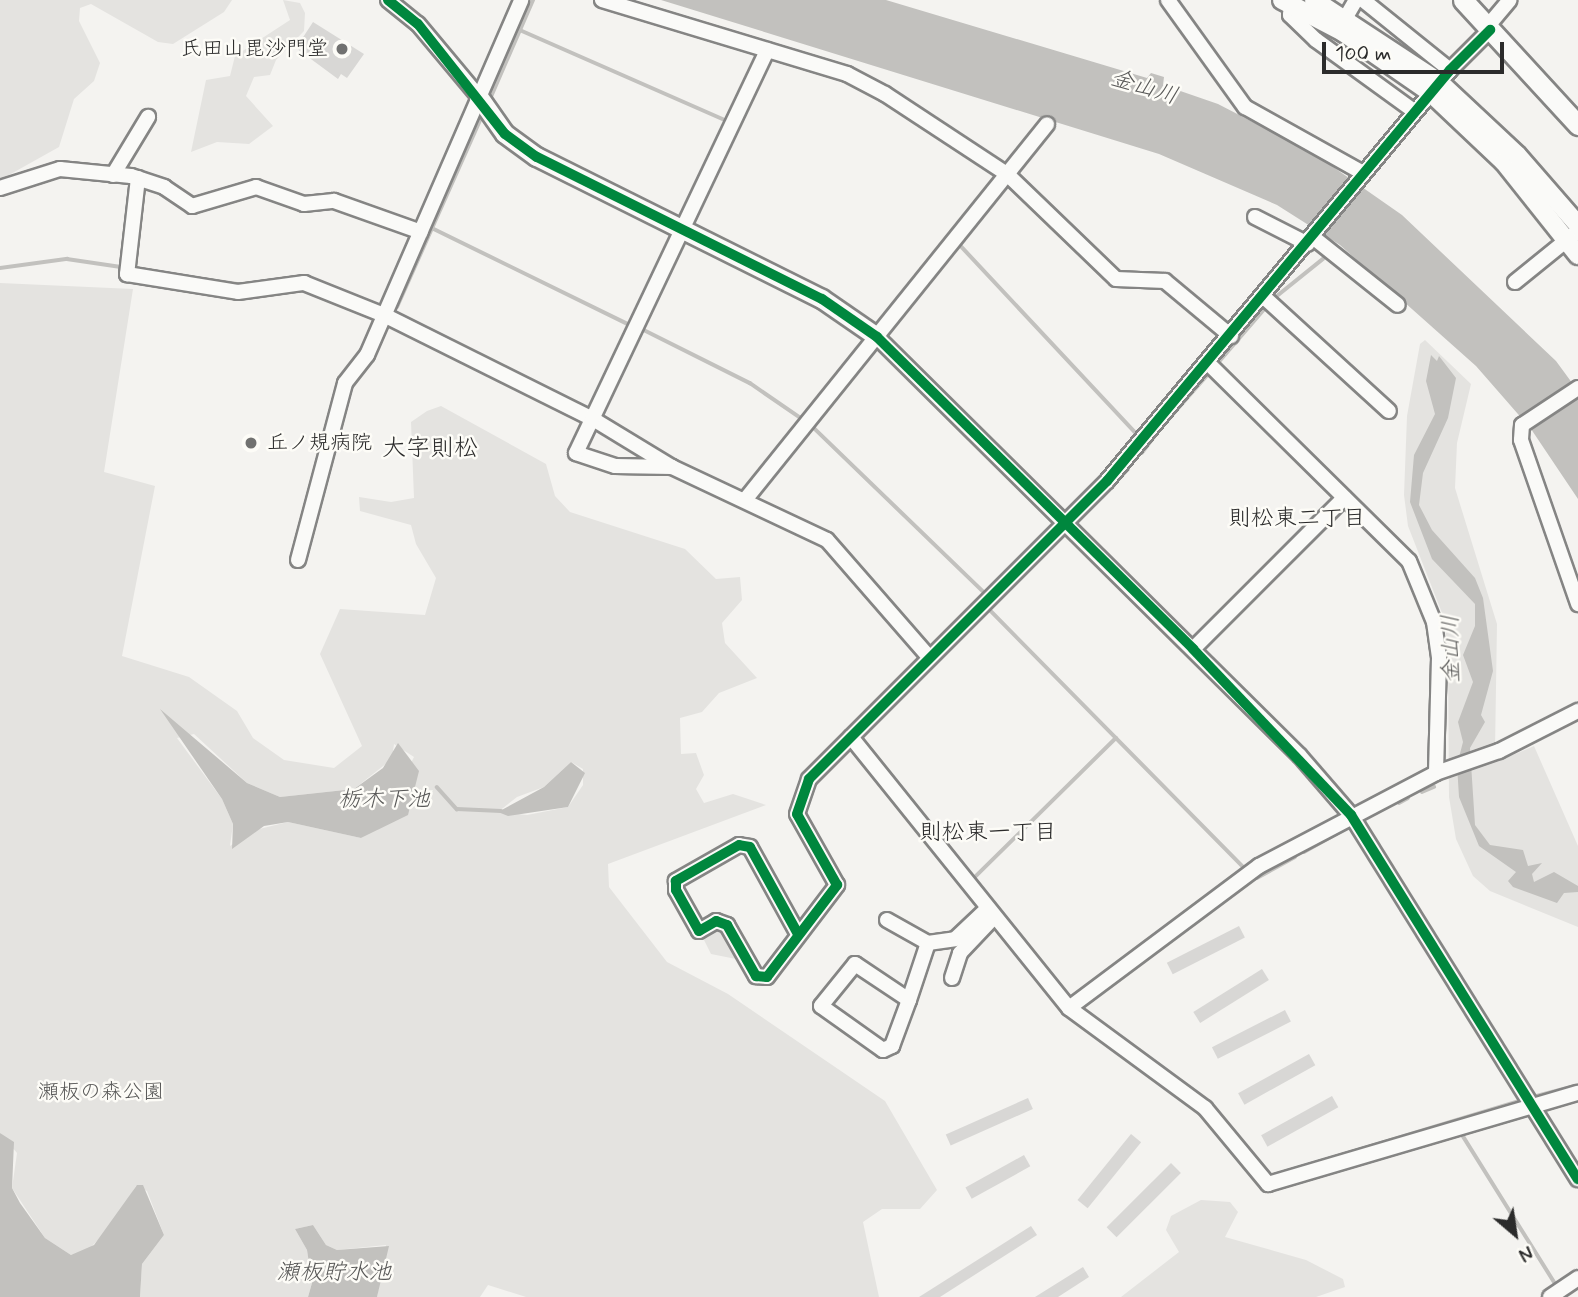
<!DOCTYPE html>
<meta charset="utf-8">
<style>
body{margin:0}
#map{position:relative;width:1578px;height:1297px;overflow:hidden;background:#f4f3f0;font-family:Mynerve,"Klee One",sans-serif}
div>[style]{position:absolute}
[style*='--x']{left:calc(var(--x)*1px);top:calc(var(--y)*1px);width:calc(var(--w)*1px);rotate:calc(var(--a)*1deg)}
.green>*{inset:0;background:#e4e3e0}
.water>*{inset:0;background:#c2c1be}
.stream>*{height:3.5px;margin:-1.75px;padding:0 1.75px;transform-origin:1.75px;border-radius:1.75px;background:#c2c1be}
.building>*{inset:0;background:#d8d7d5;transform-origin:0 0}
.roads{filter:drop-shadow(2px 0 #858584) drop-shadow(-2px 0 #858584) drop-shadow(0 2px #858584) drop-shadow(0 -2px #858584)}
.minor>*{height:14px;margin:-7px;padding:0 7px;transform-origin:7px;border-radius:7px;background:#fafaf8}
.tertiary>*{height:18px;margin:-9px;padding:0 9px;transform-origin:9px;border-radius:9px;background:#fafaf8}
.secondary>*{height:19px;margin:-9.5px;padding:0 9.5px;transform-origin:9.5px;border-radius:9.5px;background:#fafaf8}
.cycleway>*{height:10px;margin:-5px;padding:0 5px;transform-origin:5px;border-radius:5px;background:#00873e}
.dots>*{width:19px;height:19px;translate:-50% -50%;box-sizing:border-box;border:4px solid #fdfcf7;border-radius:50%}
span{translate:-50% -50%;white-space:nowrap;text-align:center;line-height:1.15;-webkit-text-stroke:5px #fdfcf7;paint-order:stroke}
.poi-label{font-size:21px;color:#2b2b2b}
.right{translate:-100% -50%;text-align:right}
.left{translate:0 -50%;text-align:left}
.park-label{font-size:21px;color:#565655}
.water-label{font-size:23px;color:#585857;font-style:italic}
.neighbourhood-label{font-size:23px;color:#2b2b2b}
.quarter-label{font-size:24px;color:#2b2b2b}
.north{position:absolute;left:1480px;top:1199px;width:70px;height:70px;-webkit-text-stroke:5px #fdfcf7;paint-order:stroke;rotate:151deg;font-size:19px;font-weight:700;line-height:28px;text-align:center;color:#2b2b2b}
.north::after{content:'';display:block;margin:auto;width:24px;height:32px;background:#2b2b2b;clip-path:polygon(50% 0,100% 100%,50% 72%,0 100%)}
.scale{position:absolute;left:1322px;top:42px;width:182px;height:32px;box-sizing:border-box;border:4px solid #2b2b2b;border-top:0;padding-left:9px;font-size:21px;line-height:24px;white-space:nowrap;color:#2b2b2b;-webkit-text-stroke:5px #fdfcf7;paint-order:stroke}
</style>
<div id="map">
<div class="green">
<div style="clip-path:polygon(0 0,232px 0,224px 12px,173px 44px,158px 42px,91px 4px,80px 8px,79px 21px,100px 63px,94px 81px,74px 99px,59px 147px,0 180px)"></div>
<div style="clip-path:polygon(283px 0,300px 3px,305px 13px,304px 31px,276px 60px,270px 75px,254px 77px,246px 96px,273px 126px,249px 144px,217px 142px,191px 152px,206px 80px,230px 76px,235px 56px,290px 20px)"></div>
<div style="clip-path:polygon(evenodd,0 283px,133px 289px,104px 472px,155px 486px,122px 656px,189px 677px,237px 711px,253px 738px,284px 760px,334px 768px,362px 746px,320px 654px,340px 609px,425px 615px,436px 578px,416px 544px,411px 525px,360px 511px,359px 497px,391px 502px,414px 498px,411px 422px,427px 411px,441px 406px,546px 464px,555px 496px,570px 512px,685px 549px,716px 579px,740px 577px,742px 600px,722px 623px,725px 643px,757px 678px,719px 693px,702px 712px,680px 718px,681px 754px,696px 753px,704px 775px,696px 789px,704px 803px,733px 794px,766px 805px,608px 864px,609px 887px,667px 962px,728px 994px,885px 1101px,937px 1190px,920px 1209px,882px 1209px,863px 1222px,879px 1297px,526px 1297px,488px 1285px,480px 1297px,377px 1297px,386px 1245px,337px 1250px,326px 1245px,313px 1225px,295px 1229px,307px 1250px,312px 1283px,308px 1297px,140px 1297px,142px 1264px,164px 1235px,147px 1191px,136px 1186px,109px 1229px,85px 1253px,71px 1255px,45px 1238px,12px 1188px,17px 1153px,0 1133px,0 283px,194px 734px,247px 783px,280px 797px,354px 789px,392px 759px,394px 744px,414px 757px,377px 830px,361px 838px,288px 822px,251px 831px,230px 846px,233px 824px,222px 799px,177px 738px,194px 734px,0 283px,571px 762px,583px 769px,583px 785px,568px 807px,527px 815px,498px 812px,517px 797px,544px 787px,571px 762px)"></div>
<div style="clip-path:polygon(1425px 340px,1471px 384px,1457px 443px,1455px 488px,1497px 624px,1495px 750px,1501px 760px,1534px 746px,1578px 846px,1578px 927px,1490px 891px,1473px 876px,1456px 839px,1449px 797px,1448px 647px,1442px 613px,1408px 526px,1404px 495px,1407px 416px,1420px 344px)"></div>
<div style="clip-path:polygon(717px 927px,724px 930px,741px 960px,711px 954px,702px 936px)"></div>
<div style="clip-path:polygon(1201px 1200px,1230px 1202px,1238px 1212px,1225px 1237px,1306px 1260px,1343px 1279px,1345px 1287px,1316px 1297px,1121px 1297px,1179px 1252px,1166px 1230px,1171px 1216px)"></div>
</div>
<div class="water">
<div style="clip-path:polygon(661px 0,886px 0,1147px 78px,1151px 73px,1164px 77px,1163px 85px,1218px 104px,1316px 155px,1402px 215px,1556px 361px,1578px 391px,1578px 499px,1531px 429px,1476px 366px,1340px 245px,1277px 205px,1159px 154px)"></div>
<div style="clip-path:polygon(1431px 355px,1437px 361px,1439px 356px,1456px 378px,1448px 418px,1423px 473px,1419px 505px,1432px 530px,1475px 578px,1483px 598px,1493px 671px,1481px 715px,1485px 722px,1470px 748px,1475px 825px,1490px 845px,1523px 850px,1528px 866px,1542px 863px,1532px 874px,1534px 882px,1554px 872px,1578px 886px,1578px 892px,1564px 893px,1557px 903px,1513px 887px,1508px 881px,1516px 872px,1479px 846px,1459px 797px,1457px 765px,1463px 742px,1458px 722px,1473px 682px,1463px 655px,1475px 626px,1475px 604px,1432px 559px,1410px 502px,1414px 455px,1435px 414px,1426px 381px)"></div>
<div style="clip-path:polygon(160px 709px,247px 783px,280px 797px,354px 789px,383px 768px,398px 743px,419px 771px,408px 815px,361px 838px,288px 822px,264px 826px,232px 849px,233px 824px,222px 799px)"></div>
<div style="clip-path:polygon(571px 762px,585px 773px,568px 807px,508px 816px,498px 812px,544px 787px)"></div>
<div style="clip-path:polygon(0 1133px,14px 1142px,12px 1188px,20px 1203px,45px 1238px,71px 1255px,94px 1245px,137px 1185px,143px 1185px,164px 1235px,142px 1264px,140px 1297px,0 1297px)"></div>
<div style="clip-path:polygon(313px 1225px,326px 1245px,337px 1250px,389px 1246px,377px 1297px,308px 1297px,312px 1283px,307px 1250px,295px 1229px)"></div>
</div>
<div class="stream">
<div style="--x:520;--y:30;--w:224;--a:23.7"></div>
<div style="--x:490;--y:99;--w:108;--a:-66.5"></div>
<div style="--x:432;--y:228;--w:218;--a:26.1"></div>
<div style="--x:960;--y:245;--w:259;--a:46.9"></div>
<div style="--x:0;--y:268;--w:68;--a:-7.7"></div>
<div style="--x:67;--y:259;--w:56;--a:8.3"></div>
<div style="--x:203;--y:279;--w:41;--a:8.3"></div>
<div style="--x:1272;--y:300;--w:65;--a:-38.8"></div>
<div style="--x:397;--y:307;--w:207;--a:-66"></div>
<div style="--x:642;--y:329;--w:121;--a:26.6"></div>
<div style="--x:750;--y:383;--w:62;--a:34.5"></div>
<div style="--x:1217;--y:364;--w:77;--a:-49.2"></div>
<div style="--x:813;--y:427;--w:238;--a:44"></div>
<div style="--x:1161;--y:428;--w:74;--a:-48.8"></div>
<div style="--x:1142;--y:453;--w:20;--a:-53"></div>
<div style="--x:1102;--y:497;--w:38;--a:-47"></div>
<div style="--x:1072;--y:527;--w:32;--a:-46"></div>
<div style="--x:1032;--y:566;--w:48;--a:-45"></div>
<div style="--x:989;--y:609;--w:365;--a:45.4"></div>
<div style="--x:437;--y:787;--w:30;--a:48"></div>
<div style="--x:457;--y:809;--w:44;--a:2.6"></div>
<div style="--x:1422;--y:792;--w:13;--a:-23"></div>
<div style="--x:1399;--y:803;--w:10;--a:-29"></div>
<div style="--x:1304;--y:852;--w:47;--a:-29.3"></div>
<div style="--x:1257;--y:878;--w:43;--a:-28.9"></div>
<div style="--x:972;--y:880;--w:202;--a:-44.6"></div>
<div style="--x:1533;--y:1097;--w:47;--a:-14.9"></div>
<div style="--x:1460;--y:1131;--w:185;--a:58"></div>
<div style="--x:1289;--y:1171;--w:244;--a:-16.9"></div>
</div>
<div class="building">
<div style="clip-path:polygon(313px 22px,364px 54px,347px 78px,341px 74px,338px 79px,296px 48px)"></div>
<div style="left:1239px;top:926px;width:13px;height:81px;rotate:63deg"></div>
<div style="left:1262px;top:969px;width:13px;height:81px;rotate:58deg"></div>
<div style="left:1285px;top:1010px;width:13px;height:82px;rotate:63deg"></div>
<div style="left:1309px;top:1054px;width:13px;height:81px;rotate:61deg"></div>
<div style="left:1332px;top:1096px;width:13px;height:81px;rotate:61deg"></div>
<div style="left:1028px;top:1098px;width:12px;height:90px;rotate:66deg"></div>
<div style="left:1131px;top:1134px;width:13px;height:85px;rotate:39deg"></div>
<div style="left:1024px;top:1155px;width:13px;height:67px;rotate:61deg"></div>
<div style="left:1171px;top:1163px;width:14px;height:91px;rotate:45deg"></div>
<div style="clip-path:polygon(1031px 1226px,1037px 1235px,940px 1297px,919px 1297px)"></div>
<div style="clip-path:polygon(1083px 1267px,1089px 1277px,1058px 1297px,1035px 1297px)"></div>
</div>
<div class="roads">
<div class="minor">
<div style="--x:388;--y:0;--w:38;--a:39"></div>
<div style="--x:418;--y:24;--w:95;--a:50.1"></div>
<div style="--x:602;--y:0;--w:256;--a:16.8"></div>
<div style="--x:847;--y:74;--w:43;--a:27.8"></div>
<div style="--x:885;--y:94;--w:146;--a:33.3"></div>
<div style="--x:1007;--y:174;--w:151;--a:43.9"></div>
<div style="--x:1116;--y:279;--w:49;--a:2.3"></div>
<div style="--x:1165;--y:281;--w:86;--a:39.8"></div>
<div style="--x:1168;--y:0;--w:132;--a:54.3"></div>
<div style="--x:1245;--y:107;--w:135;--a:29.2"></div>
<div style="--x:1363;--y:0;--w:112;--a:38.8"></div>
<div style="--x:1291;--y:4;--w:11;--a:95"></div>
<div style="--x:1290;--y:15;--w:36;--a:44"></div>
<div style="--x:1316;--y:40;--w:122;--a:36"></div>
<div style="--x:1346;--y:17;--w:20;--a:-60"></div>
<div style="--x:1487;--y:27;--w:35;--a:-50"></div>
<div style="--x:113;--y:175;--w:68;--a:-58.9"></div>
<div style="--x:138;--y:178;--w:97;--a:96.5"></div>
<div style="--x:127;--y:274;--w:112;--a:9.2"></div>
<div style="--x:238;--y:292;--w:67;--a:-7.8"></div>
<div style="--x:304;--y:283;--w:86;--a:21.8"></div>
<div style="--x:384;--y:315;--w:233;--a:26.5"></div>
<div style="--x:593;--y:419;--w:92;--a:31.3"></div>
<div style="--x:672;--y:467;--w:171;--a:25.2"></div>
<div style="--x:827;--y:540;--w:155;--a:48.9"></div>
<div style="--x:0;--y:188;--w:63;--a:-17.6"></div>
<div style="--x:60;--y:169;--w:71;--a:5.6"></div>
<div style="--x:131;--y:176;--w:35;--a:18"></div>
<div style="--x:164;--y:187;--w:34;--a:34"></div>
<div style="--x:192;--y:206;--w:67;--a:-16.5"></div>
<div style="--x:256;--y:187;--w:51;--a:19.5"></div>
<div style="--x:304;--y:204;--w:30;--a:-6"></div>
<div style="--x:334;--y:201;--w:92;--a:19.6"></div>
<div style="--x:1255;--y:217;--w:59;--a:27"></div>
<div style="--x:1314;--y:238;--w:107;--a:38.6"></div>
<div style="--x:1515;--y:282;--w:81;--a:-39"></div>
<div style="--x:1264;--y:297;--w:169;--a:42.4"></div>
<div style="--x:877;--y:337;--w:595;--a:44.73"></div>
<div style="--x:1300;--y:756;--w:78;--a:49.2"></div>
<div style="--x:1351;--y:815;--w:429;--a:58.1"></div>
<div style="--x:1208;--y:363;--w:282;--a:44.6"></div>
<div style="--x:1409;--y:561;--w:66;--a:67.7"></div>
<div style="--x:1434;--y:622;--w:36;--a:82"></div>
<div style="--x:1439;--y:658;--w:115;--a:91.5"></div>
<div style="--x:1578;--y:388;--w:67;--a:146.5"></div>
<div style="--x:1522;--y:425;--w:15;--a:94"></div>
<div style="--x:1521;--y:440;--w:174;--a:70.8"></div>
<div style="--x:672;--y:467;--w:57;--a:-179"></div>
<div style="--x:615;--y:466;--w:41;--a:-161.6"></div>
<div style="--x:576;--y:453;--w:446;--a:-64.6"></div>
<div style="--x:745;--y:500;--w:482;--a:-51.2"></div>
<div style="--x:298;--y:560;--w:183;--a:-75.1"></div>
<div style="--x:345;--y:383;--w:36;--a:-52"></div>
<div style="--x:367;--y:355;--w:387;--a:-66.5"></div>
<div style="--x:1193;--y:649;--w:214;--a:-45"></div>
<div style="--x:851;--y:737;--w:348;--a:51.2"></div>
<div style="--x:1069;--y:1008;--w:169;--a:36.3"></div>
<div style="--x:1205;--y:1108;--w:99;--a:50.3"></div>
<div style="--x:1268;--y:1184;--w:323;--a:-16.4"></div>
<div style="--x:887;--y:920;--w:47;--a:29.3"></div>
<div style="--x:798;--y:934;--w:99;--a:-118.9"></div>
<div style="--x:750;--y:847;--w:11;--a:-170"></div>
<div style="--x:739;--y:845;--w:73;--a:150.3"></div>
<div style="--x:676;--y:881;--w:9;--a:90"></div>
<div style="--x:676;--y:890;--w:47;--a:60.7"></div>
<div style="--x:699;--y:931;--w:20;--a:-30"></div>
<div style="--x:716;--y:921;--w:12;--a:20"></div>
<div style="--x:727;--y:925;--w:59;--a:60.4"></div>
<div style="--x:756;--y:976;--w:11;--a:5"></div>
<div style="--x:767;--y:977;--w:116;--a:-52.7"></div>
<div style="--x:837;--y:885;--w:81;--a:-119.4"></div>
<div style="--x:797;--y:814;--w:37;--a:-71"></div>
<div style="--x:809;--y:779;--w:421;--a:-45"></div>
<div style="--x:1107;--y:481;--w:535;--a:-50.15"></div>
<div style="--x:1450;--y:70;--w:57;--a:-45"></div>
<div style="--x:952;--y:978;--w:26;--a:-72"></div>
<div style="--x:960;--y:953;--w:50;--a:-46.6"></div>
<div style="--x:909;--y:1000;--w:65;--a:-146.3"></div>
<div style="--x:855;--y:964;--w:54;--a:129"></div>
<div style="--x:821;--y:1006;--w:76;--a:35.4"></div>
<div style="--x:883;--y:1050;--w:10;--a:-24"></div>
<div style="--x:892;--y:1046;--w:49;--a:-69.7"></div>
<div style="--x:909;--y:1000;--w:60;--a:-71.6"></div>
<div style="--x:928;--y:943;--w:27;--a:-8"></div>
<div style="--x:955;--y:939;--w:44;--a:-43.2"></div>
<div style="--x:1069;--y:1008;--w:237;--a:-36.8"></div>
<div style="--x:1259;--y:866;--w:200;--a:-27.7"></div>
<div style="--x:1436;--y:773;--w:67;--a:-19.2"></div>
<div style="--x:1499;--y:751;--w:89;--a:-26.9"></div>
<div style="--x:1550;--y:1297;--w:34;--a:-34"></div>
</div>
<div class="tertiary">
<div style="--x:1282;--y:0;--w:69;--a:27.7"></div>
<div style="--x:1343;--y:32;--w:107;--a:34.7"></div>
<div style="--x:1431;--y:93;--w:100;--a:43.4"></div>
<div style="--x:1504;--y:162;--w:119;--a:51.5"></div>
<div style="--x:1314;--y:0;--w:149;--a:33.3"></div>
<div style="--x:1439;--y:82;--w:107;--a:43.1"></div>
<div style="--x:1517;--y:155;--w:93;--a:48.9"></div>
<div style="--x:479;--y:97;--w:45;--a:54.9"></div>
<div style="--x:505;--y:134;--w:39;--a:36"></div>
<div style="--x:537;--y:157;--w:318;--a:26.5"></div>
<div style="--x:822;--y:299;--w:67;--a:34.6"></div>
</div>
<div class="secondary">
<div style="--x:1463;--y:0;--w:170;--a:47.4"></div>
</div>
</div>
<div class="cycleway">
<div style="--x:388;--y:0;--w:38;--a:39"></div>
<div style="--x:418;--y:24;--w:140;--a:51.7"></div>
<div style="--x:505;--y:134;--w:39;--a:36"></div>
<div style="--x:537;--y:157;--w:318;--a:26.5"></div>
<div style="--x:822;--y:299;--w:67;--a:34.6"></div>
<div style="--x:877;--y:337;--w:444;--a:44.6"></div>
<div style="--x:1193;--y:649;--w:229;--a:46.4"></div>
<div style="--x:1351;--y:815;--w:429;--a:58.1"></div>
<div style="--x:798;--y:934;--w:99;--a:-118.9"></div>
<div style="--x:750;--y:847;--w:11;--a:-170"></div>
<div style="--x:739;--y:845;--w:73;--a:150.3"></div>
<div style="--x:676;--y:881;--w:9;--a:90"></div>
<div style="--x:676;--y:890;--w:47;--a:60.7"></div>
<div style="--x:699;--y:931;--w:20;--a:-30"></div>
<div style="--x:716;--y:921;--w:12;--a:20"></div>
<div style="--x:727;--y:925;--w:59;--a:60.4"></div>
<div style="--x:756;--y:976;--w:11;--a:5"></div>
<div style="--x:767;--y:977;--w:116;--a:-52.7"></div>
<div style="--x:837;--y:885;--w:81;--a:-119.4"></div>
<div style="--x:797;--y:814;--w:37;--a:-71"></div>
<div style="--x:809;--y:779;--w:421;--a:-45"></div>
<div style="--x:1107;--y:481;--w:535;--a:-50.15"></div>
<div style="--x:1450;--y:70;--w:57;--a:-45"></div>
</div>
<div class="dots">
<div style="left:342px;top:49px;background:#717170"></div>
<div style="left:251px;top:443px;background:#717170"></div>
</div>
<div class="poi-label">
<span class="right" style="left:328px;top:49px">氏田山毘沙門堂</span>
<span class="left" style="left:267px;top:443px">丘ノ規病院</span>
</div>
<div class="park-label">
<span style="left:101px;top:1092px">瀬板の森公園</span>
</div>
<div class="water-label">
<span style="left:1144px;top:88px;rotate:17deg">金山川</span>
<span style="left:1452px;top:649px;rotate:-91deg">金山川</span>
<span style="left:384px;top:800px">栃木下池</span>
<span style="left:334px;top:1273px">瀬板貯水池</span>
</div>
<div class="neighbourhood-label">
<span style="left:1297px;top:519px">則松東二丁目</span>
<span style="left:988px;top:833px">則松東一丁目</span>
</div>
<div class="quarter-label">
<span style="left:430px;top:449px">大字則松</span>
</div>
<div class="north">N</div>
<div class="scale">100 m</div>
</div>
